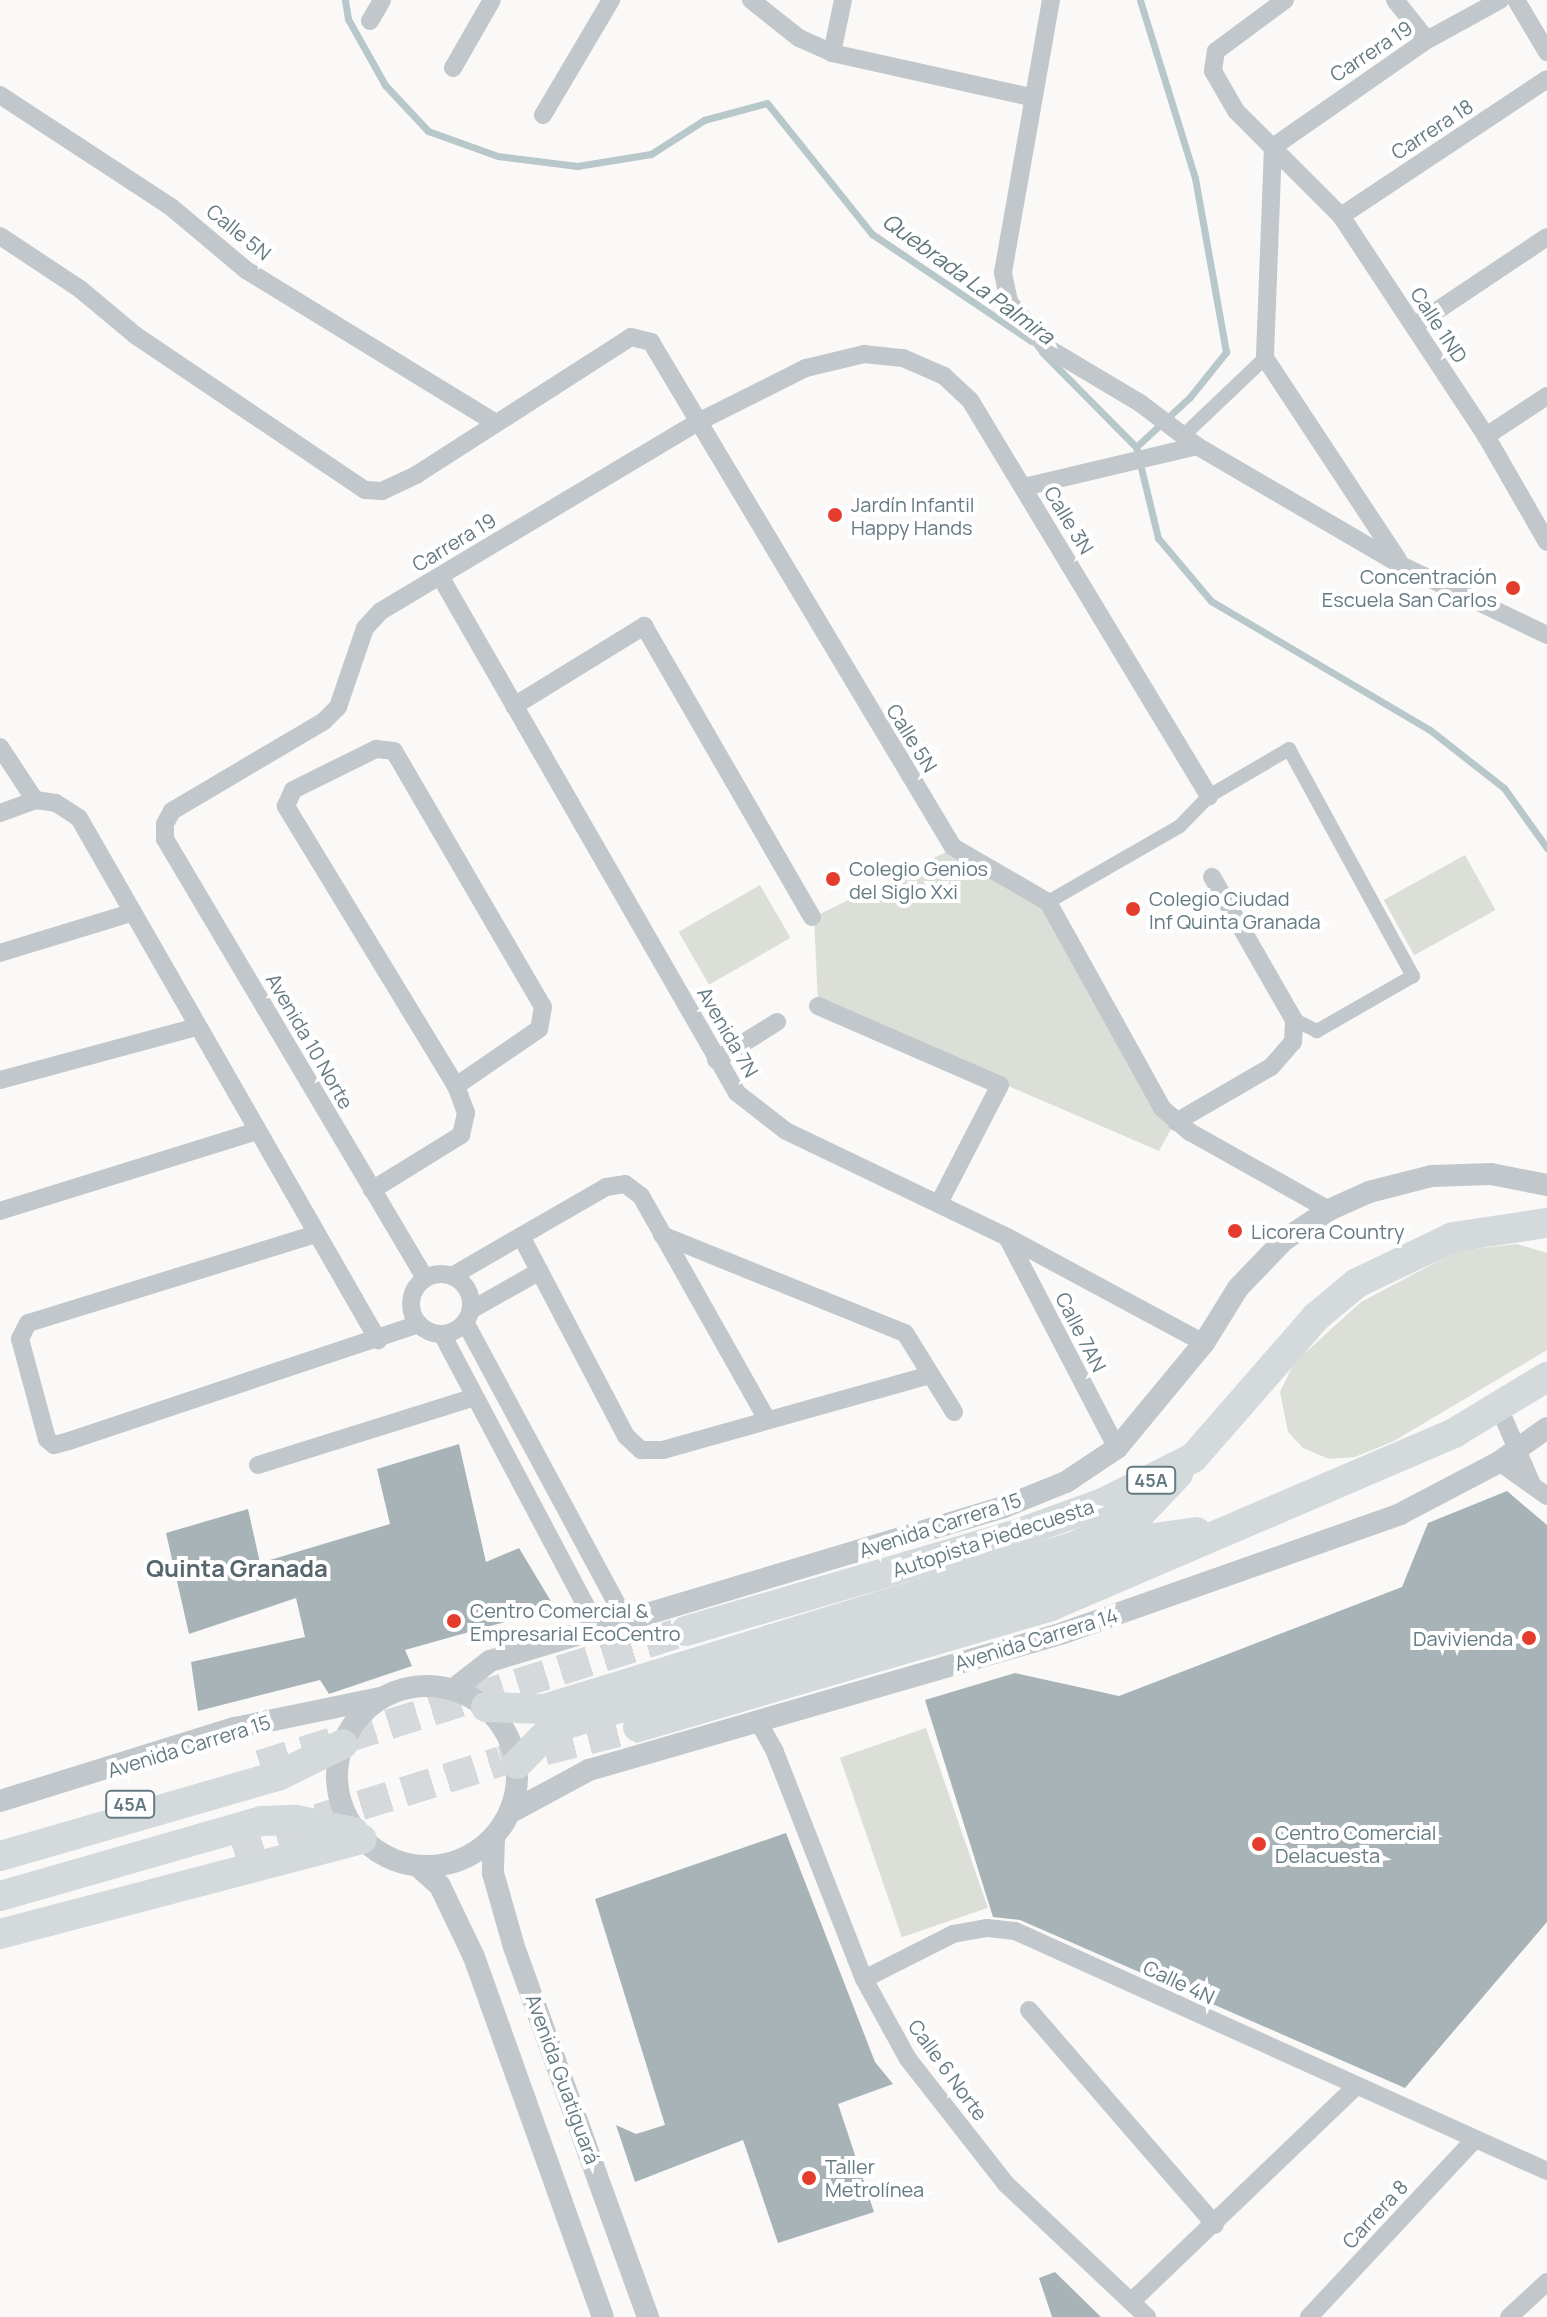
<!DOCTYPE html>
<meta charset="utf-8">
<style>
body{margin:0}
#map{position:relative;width:1547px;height:2317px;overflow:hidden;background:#faf9f8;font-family:Manrope,sans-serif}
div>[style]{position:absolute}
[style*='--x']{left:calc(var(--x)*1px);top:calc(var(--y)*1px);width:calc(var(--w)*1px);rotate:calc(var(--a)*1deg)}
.green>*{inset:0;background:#dbdfd7;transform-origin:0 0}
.stream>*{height:7px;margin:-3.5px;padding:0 3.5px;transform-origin:3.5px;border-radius:3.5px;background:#b8c7c9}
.building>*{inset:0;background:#a8b3b7}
.trunk-tunnel>*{height:30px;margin-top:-15px;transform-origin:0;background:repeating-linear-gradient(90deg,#d5d9db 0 30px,transparent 0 45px)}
.pedestrian>*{height:14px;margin:-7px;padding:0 7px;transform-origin:7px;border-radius:7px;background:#c1c7ca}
.minor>*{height:18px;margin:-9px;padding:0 9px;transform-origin:9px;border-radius:9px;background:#c1c7ca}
.minor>.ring{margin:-9px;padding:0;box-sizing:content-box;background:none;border:18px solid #c1c7ca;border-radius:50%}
.tertiary>*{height:22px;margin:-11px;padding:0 11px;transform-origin:11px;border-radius:11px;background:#c1c7ca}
.tertiary>.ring{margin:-11px;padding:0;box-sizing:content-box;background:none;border:22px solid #c1c7ca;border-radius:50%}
.trunk>*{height:30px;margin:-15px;padding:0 15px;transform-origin:15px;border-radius:15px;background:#d4d9dc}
.dots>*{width:22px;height:22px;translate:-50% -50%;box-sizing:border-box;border:4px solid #fff;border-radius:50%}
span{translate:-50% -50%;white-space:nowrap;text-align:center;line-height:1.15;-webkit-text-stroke:8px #fff;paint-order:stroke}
.shield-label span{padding:2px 6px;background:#fff;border:2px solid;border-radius:6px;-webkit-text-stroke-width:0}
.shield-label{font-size:18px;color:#657a83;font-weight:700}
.street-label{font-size:20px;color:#657a83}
.poi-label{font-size:20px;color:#657a83}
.left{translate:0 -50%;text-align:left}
.right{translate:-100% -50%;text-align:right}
.water-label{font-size:22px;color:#60787c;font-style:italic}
.quarter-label{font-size:24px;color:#57676e;font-weight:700}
</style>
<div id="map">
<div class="green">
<div style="clip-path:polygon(952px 849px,1046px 903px,1174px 1123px,1159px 1151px,818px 1004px,814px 917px)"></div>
<div style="left:1465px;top:855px;width:63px;height:93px;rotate:61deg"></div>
<div style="left:760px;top:885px;width:61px;height:94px;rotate:60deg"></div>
<div style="clip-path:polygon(1517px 1244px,1547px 1253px,1547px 1350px,1394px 1441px,1355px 1457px,1329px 1459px,1303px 1448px,1288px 1432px,1280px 1392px,1294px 1363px,1361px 1302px,1457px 1251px)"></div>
<div style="left:926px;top:1728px;width:190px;height:91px;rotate:71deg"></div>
</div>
<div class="stream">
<div style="--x:345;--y:0;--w:19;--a:81"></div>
<div style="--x:348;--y:19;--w:76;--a:60.7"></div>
<div style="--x:385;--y:85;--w:63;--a:46.9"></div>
<div style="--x:428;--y:131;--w:74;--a:19.7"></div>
<div style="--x:498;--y:156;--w:80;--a:7.2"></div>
<div style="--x:577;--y:166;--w:75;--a:-9.2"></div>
<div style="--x:651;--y:154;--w:63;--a:-32.7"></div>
<div style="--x:704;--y:120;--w:65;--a:-15.1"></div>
<div style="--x:767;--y:103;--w:168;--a:51.3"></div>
<div style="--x:872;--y:234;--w:192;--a:33.9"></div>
<div style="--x:1042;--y:352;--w:134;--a:45.3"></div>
<div style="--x:1136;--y:447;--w:94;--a:76.4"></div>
<div style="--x:1158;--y:538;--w:82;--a:49.9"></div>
<div style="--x:1211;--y:601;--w:254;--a:30.5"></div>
<div style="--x:1430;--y:730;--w:94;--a:38.1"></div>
<div style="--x:1504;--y:788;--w:74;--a:54.4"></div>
<div style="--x:1136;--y:447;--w:74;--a:-42.8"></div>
<div style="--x:1190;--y:397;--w:58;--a:-51.3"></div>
<div style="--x:1226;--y:352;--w:177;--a:-100.1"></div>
<div style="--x:1195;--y:178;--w:186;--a:-107.2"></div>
</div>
<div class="building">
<div style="clip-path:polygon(459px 1444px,486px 1562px,519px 1548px,555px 1608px,405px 1650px,412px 1666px,329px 1694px,320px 1680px,198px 1711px,191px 1662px,305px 1637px,296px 1598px,189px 1634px,166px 1533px,248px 1509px,260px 1563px,390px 1524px,377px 1469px)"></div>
<div style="clip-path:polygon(1507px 1491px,1547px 1525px,1547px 1922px,1405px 2088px,1020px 1920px,993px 1917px,925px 1700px,1015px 1673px,1119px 1696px,1402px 1587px,1428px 1523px)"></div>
<div style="clip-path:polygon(786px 1833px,875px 2062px,893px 2084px,838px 2104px,874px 2212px,778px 2243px,743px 2140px,635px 2182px,616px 2125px,636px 2134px,665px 2125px,595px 1899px)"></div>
<div style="clip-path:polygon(1055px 2272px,1101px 2317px,1052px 2317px,1039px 2278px)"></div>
</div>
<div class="trunk-tunnel">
<div style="--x:260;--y:1765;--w:447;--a:-17.5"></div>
<div style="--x:232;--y:1846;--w:282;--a:-17.5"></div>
<div style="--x:501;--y:1761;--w:141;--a:-13.9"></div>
</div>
<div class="pedestrian">
<div style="--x:1183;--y:436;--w:113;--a:-43.6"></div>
<div style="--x:1048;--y:902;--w:152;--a:-29.9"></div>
<div style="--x:1180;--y:826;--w:42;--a:-46"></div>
<div style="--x:1209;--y:796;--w:93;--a:-30.4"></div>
<div style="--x:1289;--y:749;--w:259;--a:61.4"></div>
<div style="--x:1413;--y:976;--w:111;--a:150.2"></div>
<div style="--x:1317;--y:1031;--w:25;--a:-154"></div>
</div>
<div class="minor">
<div style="--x:751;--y:0;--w:61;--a:38.4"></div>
<div style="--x:799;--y:38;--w:36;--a:24"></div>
<div style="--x:832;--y:53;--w:204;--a:12.5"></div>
<div style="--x:1051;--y:0;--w:277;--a:100"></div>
<div style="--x:1003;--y:273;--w:30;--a:78"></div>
<div style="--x:1009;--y:302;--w:58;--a:50.6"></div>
<div style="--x:1046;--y:347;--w:109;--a:30.8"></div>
<div style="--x:1140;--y:403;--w:71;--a:37"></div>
<div style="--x:1285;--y:0;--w:86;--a:143.5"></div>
<div style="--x:1216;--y:51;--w:20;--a:99"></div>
<div style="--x:1213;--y:71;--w:46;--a:60.1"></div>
<div style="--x:1236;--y:111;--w:148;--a:45"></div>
<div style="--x:1341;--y:216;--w:263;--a:56.6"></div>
<div style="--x:1486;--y:436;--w:122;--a:60.1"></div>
<div style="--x:1395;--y:0;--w:51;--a:51.3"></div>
<div style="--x:1516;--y:0;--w:61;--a:59.2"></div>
<div style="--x:370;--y:21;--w:24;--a:-60"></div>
<div style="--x:832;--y:53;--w:54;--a:-78.3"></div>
<div style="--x:453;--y:68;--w:78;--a:-60.2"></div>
<div style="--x:0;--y:95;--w:204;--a:33.2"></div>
<div style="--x:171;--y:207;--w:98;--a:40"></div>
<div style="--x:246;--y:270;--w:291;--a:31.5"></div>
<div style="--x:543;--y:115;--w:134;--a:-59.4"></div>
<div style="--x:1273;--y:147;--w:211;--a:92.2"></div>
<div style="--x:1265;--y:358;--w:242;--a:56.6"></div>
<div style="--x:1273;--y:147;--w:188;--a:-34.8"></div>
<div style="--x:1427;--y:40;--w:83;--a:-28.7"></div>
<div style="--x:1341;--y:216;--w:247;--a:-33.6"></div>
<div style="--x:0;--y:236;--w:96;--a:33.5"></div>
<div style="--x:80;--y:289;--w:72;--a:39.9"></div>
<div style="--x:135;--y:335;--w:277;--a:34"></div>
<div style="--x:365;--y:490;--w:17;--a:3"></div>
<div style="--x:382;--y:491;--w:38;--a:-25"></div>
<div style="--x:416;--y:475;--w:255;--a:-32.7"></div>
<div style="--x:631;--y:337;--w:21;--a:14"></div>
<div style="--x:651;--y:342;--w:588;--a:59.12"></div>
<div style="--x:953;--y:847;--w:110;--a:30.1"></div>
<div style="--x:1048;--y:902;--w:235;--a:61"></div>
<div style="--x:1162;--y:1108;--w:37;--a:41"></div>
<div style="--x:1190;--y:1132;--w:159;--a:29.3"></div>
<div style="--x:1414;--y:326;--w:160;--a:-33.8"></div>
<div style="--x:1486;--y:436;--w:73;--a:-33.3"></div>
<div style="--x:1024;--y:487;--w:178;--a:-13.3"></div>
<div style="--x:1197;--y:446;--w:236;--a:30.3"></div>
<div style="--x:1401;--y:565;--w:162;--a:25.6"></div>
<div style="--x:440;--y:576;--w:596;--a:60.12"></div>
<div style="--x:737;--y:1093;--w:62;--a:37.8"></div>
<div style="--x:786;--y:1131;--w:245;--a:25.6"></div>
<div style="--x:1007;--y:1237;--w:224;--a:28.3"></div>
<div style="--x:514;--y:706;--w:153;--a:-31.6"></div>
<div style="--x:644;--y:626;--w:336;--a:60"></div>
<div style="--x:0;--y:747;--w:64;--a:56.6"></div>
<div style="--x:35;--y:800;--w:21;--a:8"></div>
<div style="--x:56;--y:803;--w:27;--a:33"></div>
<div style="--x:79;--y:818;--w:602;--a:60.2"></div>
<div style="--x:0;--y:813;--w:37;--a:-20"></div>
<div style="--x:0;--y:953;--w:137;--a:-17"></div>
<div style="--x:818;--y:1006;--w:198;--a:23.5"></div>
<div style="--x:1000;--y:1085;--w:133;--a:117.3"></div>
<div style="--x:716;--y:1060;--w:72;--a:-31.9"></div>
<div style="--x:0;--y:1080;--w:203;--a:-15.1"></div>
<div style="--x:1176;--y:1122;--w:110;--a:-30.1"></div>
<div style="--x:1271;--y:1067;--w:33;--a:-49"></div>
<div style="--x:1293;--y:1042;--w:22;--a:-87"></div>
<div style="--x:1294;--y:1020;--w:165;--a:-119.8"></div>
<div style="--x:372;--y:1190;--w:105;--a:-31.7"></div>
<div style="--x:461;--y:1135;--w:23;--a:-77"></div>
<div style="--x:466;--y:1113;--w:29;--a:-110"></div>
<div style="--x:456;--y:1086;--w:328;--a:-121.3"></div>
<div style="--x:286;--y:806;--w:17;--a:-66"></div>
<div style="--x:293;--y:790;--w:93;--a:-26.3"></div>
<div style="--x:376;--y:749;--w:18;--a:6"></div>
<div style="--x:394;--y:751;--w:296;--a:59.8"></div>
<div style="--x:543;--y:1007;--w:22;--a:100"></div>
<div style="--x:539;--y:1029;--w:101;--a:145.5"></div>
<div style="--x:0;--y:1211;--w:269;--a:-17.3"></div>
<div style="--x:316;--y:1234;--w:301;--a:162.8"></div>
<div style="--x:28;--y:1323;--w:18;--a:117"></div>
<div style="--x:20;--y:1339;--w:104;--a:74.9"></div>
<div style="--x:47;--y:1439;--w:9;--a:41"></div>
<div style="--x:54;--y:1445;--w:16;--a:-15"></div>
<div style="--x:69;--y:1441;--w:369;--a:-18.5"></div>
<div style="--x:662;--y:1235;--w:262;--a:22"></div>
<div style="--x:905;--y:1333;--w:93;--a:58.2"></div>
<div style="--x:521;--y:1236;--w:226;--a:62.3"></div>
<div style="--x:626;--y:1436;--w:21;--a:43"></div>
<div style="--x:641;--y:1450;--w:22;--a:0"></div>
<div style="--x:663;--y:1450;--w:277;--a:-15.7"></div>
<div style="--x:1007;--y:1237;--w:238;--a:62.5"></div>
<div class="ring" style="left:411px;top:1274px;width:42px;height:42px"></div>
<div style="--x:452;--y:1276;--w:178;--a:-30"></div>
<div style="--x:606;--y:1187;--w:19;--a:-9"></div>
<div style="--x:625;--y:1184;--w:20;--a:37"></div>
<div style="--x:641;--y:1196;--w:255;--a:60.6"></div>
<div style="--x:425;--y:1278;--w:510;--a:-120.64"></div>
<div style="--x:165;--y:839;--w:15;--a:-90"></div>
<div style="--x:165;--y:824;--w:15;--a:-62"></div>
<div style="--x:172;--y:811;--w:177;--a:-30.6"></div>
<div style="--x:324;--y:721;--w:20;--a:-45"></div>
<div style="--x:338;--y:707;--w:83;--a:-71.1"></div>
<div style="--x:365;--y:628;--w:23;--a:-47"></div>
<div style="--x:381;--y:611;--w:369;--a:-30.8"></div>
<div style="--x:698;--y:422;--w:121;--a:-26.6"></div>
<div style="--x:806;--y:368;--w:60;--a:-13.6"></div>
<div style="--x:864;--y:354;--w:39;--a:6"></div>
<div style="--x:903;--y:358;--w:45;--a:23.7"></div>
<div style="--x:944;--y:376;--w:35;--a:43"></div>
<div style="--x:970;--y:400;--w:463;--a:58.9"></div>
<div style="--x:471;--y:1310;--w:79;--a:-29.5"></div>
<div style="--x:465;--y:1322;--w:340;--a:61.7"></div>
<div style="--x:442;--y:1334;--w:334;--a:62.1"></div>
<div style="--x:1498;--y:1405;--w:84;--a:66.8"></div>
<div style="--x:1499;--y:1462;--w:59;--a:35.3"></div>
<div style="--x:258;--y:1465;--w:227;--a:-17.4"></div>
<div style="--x:758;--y:1721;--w:35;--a:61"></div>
<div style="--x:775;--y:1752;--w:244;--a:68.6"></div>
<div style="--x:864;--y:1979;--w:91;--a:61.2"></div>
<div style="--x:908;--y:2059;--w:159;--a:51.9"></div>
<div style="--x:1006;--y:2184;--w:194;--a:43.3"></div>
<div style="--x:864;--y:1979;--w:100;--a:-26.8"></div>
<div style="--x:953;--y:1934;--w:35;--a:-10"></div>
<div style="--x:987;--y:1928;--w:28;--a:6"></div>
<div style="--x:1015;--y:1931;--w:584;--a:24.28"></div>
<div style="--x:1029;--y:2010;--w:284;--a:49.1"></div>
<div style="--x:1131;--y:2302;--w:310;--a:-43.8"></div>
<div style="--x:1309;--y:2317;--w:241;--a:-47"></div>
<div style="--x:1509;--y:2317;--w:52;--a:-42.6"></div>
</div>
<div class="tertiary">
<div class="ring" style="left:337px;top:1686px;width:158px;height:158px"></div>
<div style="--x:454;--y:1689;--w:46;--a:-37.9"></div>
<div style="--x:490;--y:1661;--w:537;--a:-16.68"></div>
<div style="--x:1004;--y:1507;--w:67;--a:-22"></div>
<div style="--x:1066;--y:1482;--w:61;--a:-33.7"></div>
<div style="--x:1117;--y:1448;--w:136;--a:-50.4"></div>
<div style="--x:1204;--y:1343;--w:65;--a:-58.3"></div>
<div style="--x:1238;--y:1288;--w:66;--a:-46.2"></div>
<div style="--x:1284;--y:1240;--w:54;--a:-33.7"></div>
<div style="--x:1329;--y:1210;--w:44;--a:-24.2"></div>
<div style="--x:1369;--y:1192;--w:65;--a:-14.3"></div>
<div style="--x:1432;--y:1176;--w:59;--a:-1.9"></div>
<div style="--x:1491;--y:1174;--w:57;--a:11.1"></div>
<div style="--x:0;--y:1801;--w:246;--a:-17.3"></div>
<div style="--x:235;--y:1728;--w:148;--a:-11.7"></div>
<div style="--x:511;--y:1812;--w:89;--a:-28.3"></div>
<div style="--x:589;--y:1770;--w:493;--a:-16.1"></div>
<div style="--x:1063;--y:1633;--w:357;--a:-19.4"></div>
<div style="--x:1400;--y:1514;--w:112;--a:-27.7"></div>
<div style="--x:1499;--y:1462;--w:59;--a:-35.3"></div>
<div style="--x:494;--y:1838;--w:35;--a:92"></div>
<div style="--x:493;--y:1873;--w:77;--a:74.2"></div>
<div style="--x:514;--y:1947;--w:394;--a:70.1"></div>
<div style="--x:419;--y:1867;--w:28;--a:42"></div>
<div style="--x:440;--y:1886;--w:79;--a:64.4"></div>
<div style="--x:474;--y:1957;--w:382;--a:70.3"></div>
</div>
<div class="trunk">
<div style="--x:686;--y:1631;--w:345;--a:-16.3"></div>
<div style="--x:1017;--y:1534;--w:91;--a:-19.8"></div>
<div style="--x:1103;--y:1503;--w:101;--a:-26.6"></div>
<div style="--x:1193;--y:1458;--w:187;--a:-48.9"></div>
<div style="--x:1316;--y:1317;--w:53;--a:-39.7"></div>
<div style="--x:1357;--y:1283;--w:106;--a:-25.6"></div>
<div style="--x:1453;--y:1237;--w:95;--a:-8.5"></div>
<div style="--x:486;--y:1707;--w:58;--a:2"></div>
<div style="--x:544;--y:1709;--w:553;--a:-17.03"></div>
<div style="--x:1073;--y:1547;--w:72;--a:-25.5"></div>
<div style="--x:1138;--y:1516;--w:58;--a:-46.4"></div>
<div style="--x:638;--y:1727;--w:430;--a:-16.3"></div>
<div style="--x:1051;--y:1606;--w:439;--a:-23.2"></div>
<div style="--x:1454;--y:1433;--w:109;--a:-31.1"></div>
<div style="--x:517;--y:1764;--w:49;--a:-45.8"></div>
<div style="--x:551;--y:1729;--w:499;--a:-17"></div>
<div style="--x:1028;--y:1583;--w:127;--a:-20.3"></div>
<div style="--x:1147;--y:1539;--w:50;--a:-8"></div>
<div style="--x:0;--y:1856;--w:291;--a:-16.1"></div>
<div style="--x:280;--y:1775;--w:70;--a:-26.2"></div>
<div style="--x:0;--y:1896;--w:273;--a:-16"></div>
<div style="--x:262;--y:1821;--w:34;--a:-2"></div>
<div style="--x:296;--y:1820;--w:59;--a:11.7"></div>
<div style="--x:0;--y:1934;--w:374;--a:-14.7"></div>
</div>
<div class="dots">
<div style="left:835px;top:515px;background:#e43d2d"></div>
<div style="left:1513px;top:588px;background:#e43d2d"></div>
<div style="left:833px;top:879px;background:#e43d2d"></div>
<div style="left:1133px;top:909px;background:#e43d2d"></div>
<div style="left:1235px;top:1231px;background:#e43d2d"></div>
<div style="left:454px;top:1621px;background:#e43d2d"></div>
<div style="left:1529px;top:1638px;background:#e43d2d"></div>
<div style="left:1259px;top:1844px;background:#e43d2d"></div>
<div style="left:809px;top:2178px;background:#e43d2d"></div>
</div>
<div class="shield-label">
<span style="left:1151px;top:1480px">45A</span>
<span style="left:130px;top:1804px">45A</span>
</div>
<div class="street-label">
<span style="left:1371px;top:51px;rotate:-33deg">Carrera 19</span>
<span style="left:1432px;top:129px;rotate:-33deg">Carrera 18</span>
<span style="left:239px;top:232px;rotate:39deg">Calle 5N</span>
<span style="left:1439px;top:325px;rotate:57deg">Calle 1ND</span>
<span style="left:1069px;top:520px;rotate:59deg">Calle 3N</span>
<span style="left:454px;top:542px;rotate:-31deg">Carrera 19</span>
<span style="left:912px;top:738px;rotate:58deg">Calle 5N</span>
<span style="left:728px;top:1032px;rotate:60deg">Avenida 7N</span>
<span style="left:310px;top:1041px;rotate:60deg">Avenida 10 Norte</span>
<span style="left:1081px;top:1332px;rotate:63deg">Calle 7AN</span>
<span style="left:940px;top:1525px;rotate:-18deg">Avenida Carrera 15</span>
<span style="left:993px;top:1538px;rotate:-18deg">Autopista Piedecuesta</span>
<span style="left:1036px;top:1639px;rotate:-17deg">Avenida Carrera 14</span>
<span style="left:189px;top:1746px;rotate:-17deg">Avenida Carrera 15</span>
<span style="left:1179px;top:1982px;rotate:25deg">Calle 4N</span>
<span style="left:948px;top:2070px;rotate:54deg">Calle 6 Norte</span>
<span style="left:563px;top:2079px;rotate:70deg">Avenida Guatiguará</span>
<span style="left:1375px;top:2214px;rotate:-47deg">Carrera 8</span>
</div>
<div class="poi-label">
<span class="left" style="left:851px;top:516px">Jardín Infantil<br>Happy Hands</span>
<span class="right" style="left:1497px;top:588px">Concentración<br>Escuela San Carlos</span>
<span class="left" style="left:849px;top:880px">Colegio Genios<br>del Siglo Xxi</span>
<span class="left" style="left:1149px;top:910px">Colegio Ciudad<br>Inf Quinta Granada</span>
<span class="left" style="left:1251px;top:1231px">Licorera Country</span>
<span class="left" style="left:470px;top:1622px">Centro Comercial &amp;<br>Empresarial EcoCentro</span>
<span class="right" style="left:1513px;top:1638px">Davivienda</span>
<span class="left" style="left:1275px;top:1844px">Centro Comercial<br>Delacuesta</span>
<span class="left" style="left:825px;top:2178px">Taller<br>Metrolínea</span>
</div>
<div class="water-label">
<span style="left:968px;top:279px;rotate:36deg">Quebrada La Palmira</span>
</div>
<div class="quarter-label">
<span style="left:237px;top:1568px">Quinta Granada</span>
</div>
</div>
